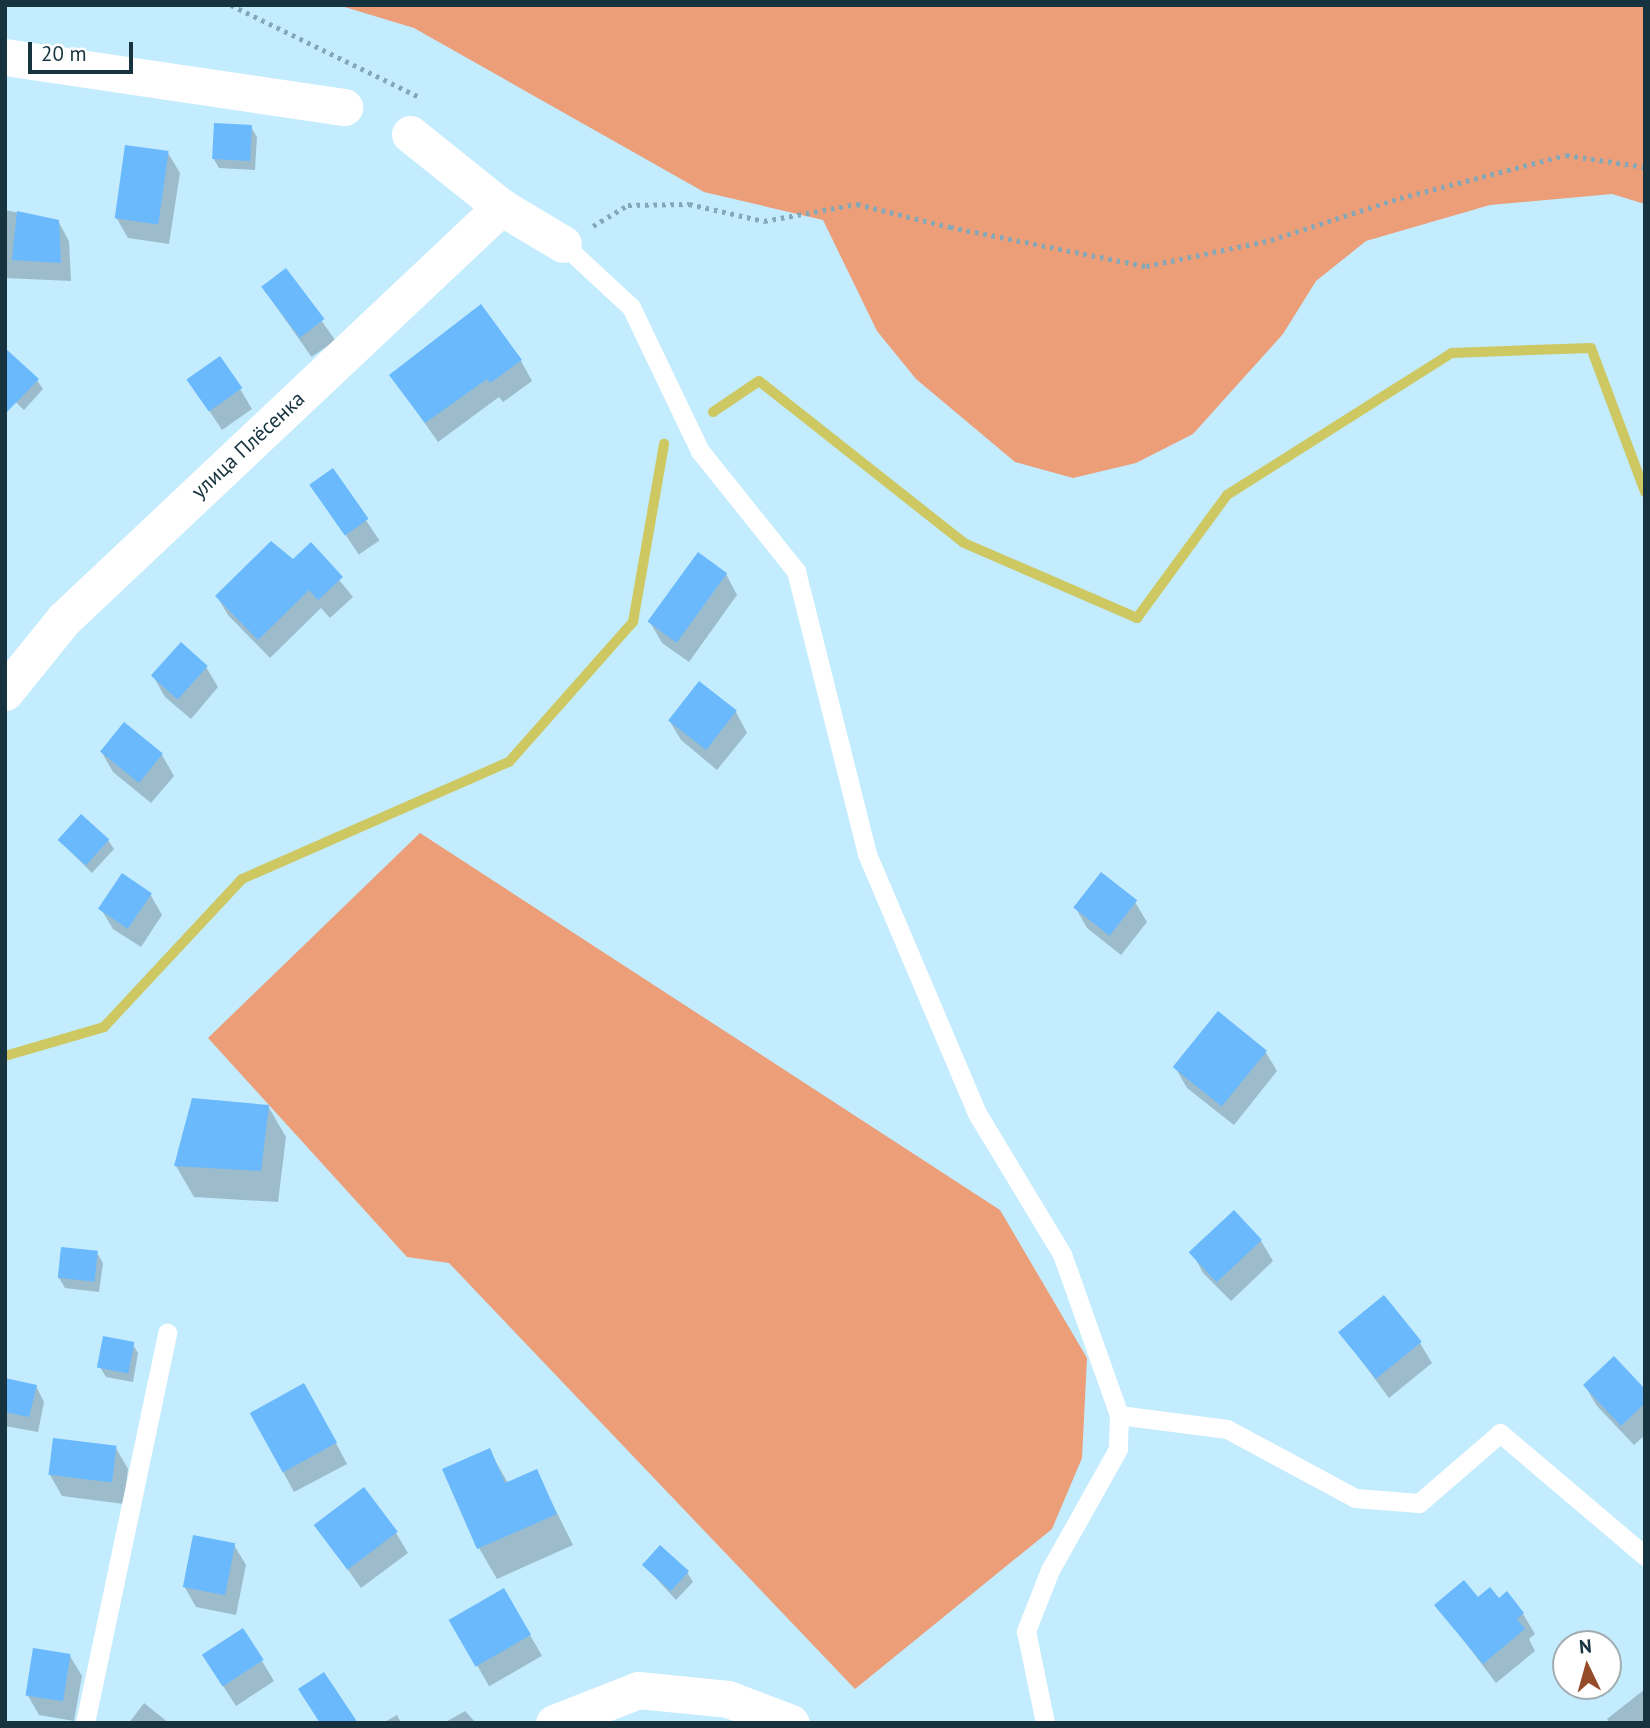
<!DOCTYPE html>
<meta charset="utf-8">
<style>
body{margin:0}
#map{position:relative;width:1650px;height:1728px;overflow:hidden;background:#c3ecfe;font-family:"PT Sans",sans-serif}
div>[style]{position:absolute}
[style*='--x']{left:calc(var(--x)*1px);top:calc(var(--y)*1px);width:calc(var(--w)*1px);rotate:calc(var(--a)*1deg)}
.green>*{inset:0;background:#ec9e79}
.shadow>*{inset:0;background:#0003;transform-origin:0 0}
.stream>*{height:10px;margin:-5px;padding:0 5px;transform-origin:5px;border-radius:5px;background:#cdc862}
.building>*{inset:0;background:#6ab9fd;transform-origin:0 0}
.path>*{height:4.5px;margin-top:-2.25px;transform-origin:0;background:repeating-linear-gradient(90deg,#84a8b8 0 3.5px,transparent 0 8.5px)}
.service>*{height:19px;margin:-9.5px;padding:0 9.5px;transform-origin:9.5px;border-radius:9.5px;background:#fff}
.minor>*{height:37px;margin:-18.5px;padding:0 18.5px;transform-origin:18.5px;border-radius:18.5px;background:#fff}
span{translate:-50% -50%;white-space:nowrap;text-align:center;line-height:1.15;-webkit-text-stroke:5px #fff;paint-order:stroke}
.street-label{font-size:21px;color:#16333f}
.frame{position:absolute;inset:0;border:7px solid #16333f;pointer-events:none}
.north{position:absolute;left:1552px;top:1630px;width:70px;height:70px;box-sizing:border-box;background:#fff;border:2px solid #a2adb2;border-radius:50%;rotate:355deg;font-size:19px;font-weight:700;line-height:28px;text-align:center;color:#16333f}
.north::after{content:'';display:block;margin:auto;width:24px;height:32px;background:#954d29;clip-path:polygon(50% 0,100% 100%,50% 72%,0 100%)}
.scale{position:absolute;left:28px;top:42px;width:105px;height:32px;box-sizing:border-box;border:4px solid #16333f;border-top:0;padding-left:9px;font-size:21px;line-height:24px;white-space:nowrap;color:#16333f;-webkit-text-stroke:5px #fff;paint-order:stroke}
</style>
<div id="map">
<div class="green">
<div style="clip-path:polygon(338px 5px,1645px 5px,1645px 204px,1612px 194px,1490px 205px,1366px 241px,1316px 281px,1283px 334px,1193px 434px,1136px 463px,1073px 478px,1015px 462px,916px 379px,877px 331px,823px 220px,704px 192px,414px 28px)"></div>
<div style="clip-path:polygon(420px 833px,1000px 1210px,1087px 1358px,1082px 1458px,1052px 1529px,855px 1689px,449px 1263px,407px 1257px,208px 1038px)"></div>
</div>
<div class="shadow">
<div style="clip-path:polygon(251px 127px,257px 137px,255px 170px,219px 168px,213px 158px)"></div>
<div style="clip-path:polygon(168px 153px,180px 173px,169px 244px,128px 238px,116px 217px)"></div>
<div style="clip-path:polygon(5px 210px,58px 221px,69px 241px,71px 281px,5px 278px)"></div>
<div style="left:286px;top:270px;width:86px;height:29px;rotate:55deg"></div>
<div style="clip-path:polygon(521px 361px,532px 381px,503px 402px,499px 397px,438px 442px,391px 375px)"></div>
<div style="clip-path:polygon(37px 380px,43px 389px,24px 410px,5px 392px)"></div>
<div style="clip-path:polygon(189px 380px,240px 389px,252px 409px,222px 430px)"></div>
<div style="left:332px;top:470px;width:85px;height:25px;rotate:56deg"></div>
<div style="clip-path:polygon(311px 545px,353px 597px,330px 618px,321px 608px,270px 658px,228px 615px,217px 596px,293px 561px)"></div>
<div style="clip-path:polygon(726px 574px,737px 595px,689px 662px,662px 643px,650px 622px)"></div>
<div style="clip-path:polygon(206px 667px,218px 687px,191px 719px,165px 697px,153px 676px)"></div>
<div style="clip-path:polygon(736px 712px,747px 733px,717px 770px,681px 740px,669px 720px)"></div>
<div style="clip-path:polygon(101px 751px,162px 755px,174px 776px,151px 803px,113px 772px)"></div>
<div style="clip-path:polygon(108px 840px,114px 849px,92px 873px,60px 841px)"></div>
<div style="clip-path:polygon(150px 894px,162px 915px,141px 947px,113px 929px,101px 909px)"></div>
<div style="clip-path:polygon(1135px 902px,1147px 922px,1121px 955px,1087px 928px,1075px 907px)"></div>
<div style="clip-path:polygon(1265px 1051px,1277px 1071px,1234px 1125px,1187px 1088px,1175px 1067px)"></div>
<div style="clip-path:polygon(268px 1106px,286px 1137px,278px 1202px,194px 1197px,176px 1166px)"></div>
<div style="clip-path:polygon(1261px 1241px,1273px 1261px,1231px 1301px,1203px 1273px,1192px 1252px)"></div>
<div style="clip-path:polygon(97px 1253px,103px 1263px,99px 1292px,65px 1288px,59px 1278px)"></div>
<div style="clip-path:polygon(1340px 1332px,1420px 1343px,1432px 1363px,1389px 1398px)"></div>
<div style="clip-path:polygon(132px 1343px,138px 1353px,133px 1382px,106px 1377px,100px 1367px)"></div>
<div style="clip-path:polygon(5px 1380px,36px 1386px,44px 1402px,38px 1432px,5px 1426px)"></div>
<div style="clip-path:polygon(1585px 1386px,1645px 1391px,1645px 1435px,1634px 1445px,1597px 1406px)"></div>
<div style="clip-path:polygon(316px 1405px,347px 1464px,294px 1492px,251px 1413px)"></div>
<div style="clip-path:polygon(116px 1448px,128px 1469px,124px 1504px,62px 1496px,50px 1475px)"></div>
<div style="clip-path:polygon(489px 1450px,508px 1483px,536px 1471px,573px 1545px,497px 1579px,479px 1548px)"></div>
<div style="clip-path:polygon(317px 1526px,396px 1533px,408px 1553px,361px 1588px)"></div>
<div style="clip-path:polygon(234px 1545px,246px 1565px,236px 1615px,196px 1607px,184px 1586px)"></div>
<div style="clip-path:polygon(644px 1565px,687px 1572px,693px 1582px,676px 1600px)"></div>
<div style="left:504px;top:1590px;width:76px;height:61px;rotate:60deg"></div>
<div style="clip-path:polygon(1478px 1599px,1498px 1600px,1523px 1614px,1535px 1634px,1529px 1639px,1535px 1651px,1496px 1683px,1437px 1605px)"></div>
<div style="clip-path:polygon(70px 1656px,82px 1676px,74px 1721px,39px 1715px,27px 1694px)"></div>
<div style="clip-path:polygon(262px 1661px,274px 1681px,236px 1706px,216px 1675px)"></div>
<div style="clip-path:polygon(1645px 1689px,1645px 1723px,1609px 1723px,1607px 1719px)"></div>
<div style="clip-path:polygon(144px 1703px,169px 1723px,129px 1723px)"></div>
<div style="clip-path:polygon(465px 1711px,476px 1723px,444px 1723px)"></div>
<div style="clip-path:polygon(397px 1715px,401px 1723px,383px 1723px)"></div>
</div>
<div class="stream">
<div style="--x:713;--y:412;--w:55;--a:-34"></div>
<div style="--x:759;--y:381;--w:261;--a:38.3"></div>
<div style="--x:964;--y:543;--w:189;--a:23.4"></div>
<div style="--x:1137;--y:618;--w:152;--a:-53.8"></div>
<div style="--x:1227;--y:495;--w:266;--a:-32.3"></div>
<div style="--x:1452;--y:353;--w:139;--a:-2.1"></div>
<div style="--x:1591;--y:348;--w:154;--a:69.4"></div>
<div style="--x:5;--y:1056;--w:103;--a:-16.3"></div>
<div style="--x:104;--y:1027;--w:202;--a:-47"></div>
<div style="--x:242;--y:879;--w:292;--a:-23.7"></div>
<div style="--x:509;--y:762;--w:187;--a:-48.5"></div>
<div style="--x:633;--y:622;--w:181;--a:-80.1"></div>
</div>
<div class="building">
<div style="left:214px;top:123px;width:38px;height:36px;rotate:3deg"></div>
<div style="left:125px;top:145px;width:44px;height:74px;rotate:8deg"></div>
<div style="clip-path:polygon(17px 211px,59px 220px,61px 263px,12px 260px)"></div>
<div style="left:286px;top:268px;width:64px;height:31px;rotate:53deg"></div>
<div style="clip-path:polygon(481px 304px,522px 360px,490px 383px,487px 379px,425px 423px,389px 375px)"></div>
<div style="clip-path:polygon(5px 348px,39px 379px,5px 414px)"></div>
<div style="left:220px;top:356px;width:39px;height:41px;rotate:55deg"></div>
<div style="left:333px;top:468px;width:62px;height:29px;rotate:55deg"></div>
<div style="clip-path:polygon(271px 541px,293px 559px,311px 542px,343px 577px,318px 600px,309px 590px,258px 640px,215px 596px)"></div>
<div style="left:698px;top:552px;width:36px;height:86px;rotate:36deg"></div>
<div style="left:181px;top:642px;width:36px;height:45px;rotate:42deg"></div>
<div style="left:699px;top:681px;width:48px;height:50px;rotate:38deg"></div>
<div style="left:124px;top:722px;width:50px;height:38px;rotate:39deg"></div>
<div style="left:81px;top:814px;width:38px;height:35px;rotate:42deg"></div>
<div style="left:1101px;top:872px;width:46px;height:45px;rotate:38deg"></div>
<div style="left:122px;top:873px;width:36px;height:43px;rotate:34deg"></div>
<div style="left:1218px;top:1011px;width:63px;height:72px;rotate:39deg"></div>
<div style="clip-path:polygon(192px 1098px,269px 1105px,261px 1171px,174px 1166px)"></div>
<div style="left:1234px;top:1210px;width:41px;height:62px;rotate:47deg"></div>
<div style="left:61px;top:1247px;width:37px;height:31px;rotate:6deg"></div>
<div style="left:1384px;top:1295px;width:60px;height:59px;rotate:51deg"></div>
<div style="left:103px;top:1336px;width:32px;height:32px;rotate:11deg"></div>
<div style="clip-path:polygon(1614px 1356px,1645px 1389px,1645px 1403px,1621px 1426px,1583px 1385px)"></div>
<div style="clip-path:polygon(5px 1378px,37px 1385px,29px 1417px,5px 1412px)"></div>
<div style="left:304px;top:1383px;width:68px;height:62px;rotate:61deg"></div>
<div style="left:53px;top:1438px;width:64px;height:37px;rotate:7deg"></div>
<div style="clip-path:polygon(490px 1448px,505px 1483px,537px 1469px,557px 1514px,477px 1549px,442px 1469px)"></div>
<div style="left:364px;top:1487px;width:56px;height:63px;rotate:53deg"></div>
<div style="left:193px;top:1535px;width:43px;height:53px;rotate:11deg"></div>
<div style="left:660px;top:1545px;width:39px;height:27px;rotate:42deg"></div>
<div style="clip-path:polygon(1464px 1580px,1478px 1597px,1490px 1587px,1499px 1598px,1507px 1591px,1524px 1613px,1517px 1619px,1525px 1629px,1483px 1664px,1434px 1605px)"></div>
<div style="left:504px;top:1588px;width:54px;height:64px;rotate:60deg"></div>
<div style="left:243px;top:1628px;width:38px;height:49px;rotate:57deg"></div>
<div style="left:33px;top:1648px;width:38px;height:48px;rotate:9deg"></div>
<div style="clip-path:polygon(324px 1672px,358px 1723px,320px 1723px,298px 1689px)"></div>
</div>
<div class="path">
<div style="--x:231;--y:5;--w:212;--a:26"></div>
<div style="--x:593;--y:226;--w:41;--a:-31"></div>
<div style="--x:628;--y:205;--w:61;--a:-0.9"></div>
<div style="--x:689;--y:204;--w:77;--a:12.8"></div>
<div style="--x:764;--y:221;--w:95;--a:-10.4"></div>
<div style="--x:857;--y:204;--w:96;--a:13.9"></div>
<div style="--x:950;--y:227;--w:200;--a:11.3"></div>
<div style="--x:1146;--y:266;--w:128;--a:-11.7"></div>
<div style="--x:1271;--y:240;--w:136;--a:-18"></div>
<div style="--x:1400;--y:198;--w:171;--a:-14.5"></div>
<div style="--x:1566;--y:155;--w:80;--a:8.6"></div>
</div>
<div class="service">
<div style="--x:563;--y:244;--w:93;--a:42.8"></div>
<div style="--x:631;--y:307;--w:160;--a:64.4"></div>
<div style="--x:700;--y:451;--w:154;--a:51.3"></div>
<div style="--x:796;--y:571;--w:292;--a:75.9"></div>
<div style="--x:867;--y:854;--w:284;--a:67"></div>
<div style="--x:978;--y:1115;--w:162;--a:58.9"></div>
<div style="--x:1062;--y:1254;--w:171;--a:70.5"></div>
<div style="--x:1119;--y:1415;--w:34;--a:92"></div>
<div style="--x:1118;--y:1449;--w:139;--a:119.3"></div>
<div style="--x:1050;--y:1570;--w:66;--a:111.5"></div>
<div style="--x:1026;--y:1631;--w:94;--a:78.3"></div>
<div style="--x:1119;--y:1415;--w:109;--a:7.4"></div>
<div style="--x:1227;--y:1429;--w:145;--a:28.3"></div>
<div style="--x:1355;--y:1498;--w:64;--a:4.5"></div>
<div style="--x:1419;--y:1503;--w:107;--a:-40.8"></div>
<div style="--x:1500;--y:1433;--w:190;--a:40.3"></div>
<div style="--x:85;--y:1723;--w:399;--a:-78.1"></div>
</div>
<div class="minor">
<div style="--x:5;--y:57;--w:343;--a:8.4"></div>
<div style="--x:410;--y:134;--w:117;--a:38.7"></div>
<div style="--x:501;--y:207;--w:72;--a:30.8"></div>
<div style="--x:5;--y:692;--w:94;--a:-51.1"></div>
<div style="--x:64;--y:619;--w:601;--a:-43.31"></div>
<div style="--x:554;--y:1723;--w:90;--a:-21.4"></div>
<div style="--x:638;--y:1690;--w:90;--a:5.7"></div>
<div style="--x:728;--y:1699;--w:67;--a:20.9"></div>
</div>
<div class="street-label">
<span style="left:248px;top:445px;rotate:-43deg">улица Плёсенка</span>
</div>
<div class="frame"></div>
<div class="north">N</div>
<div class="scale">20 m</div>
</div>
